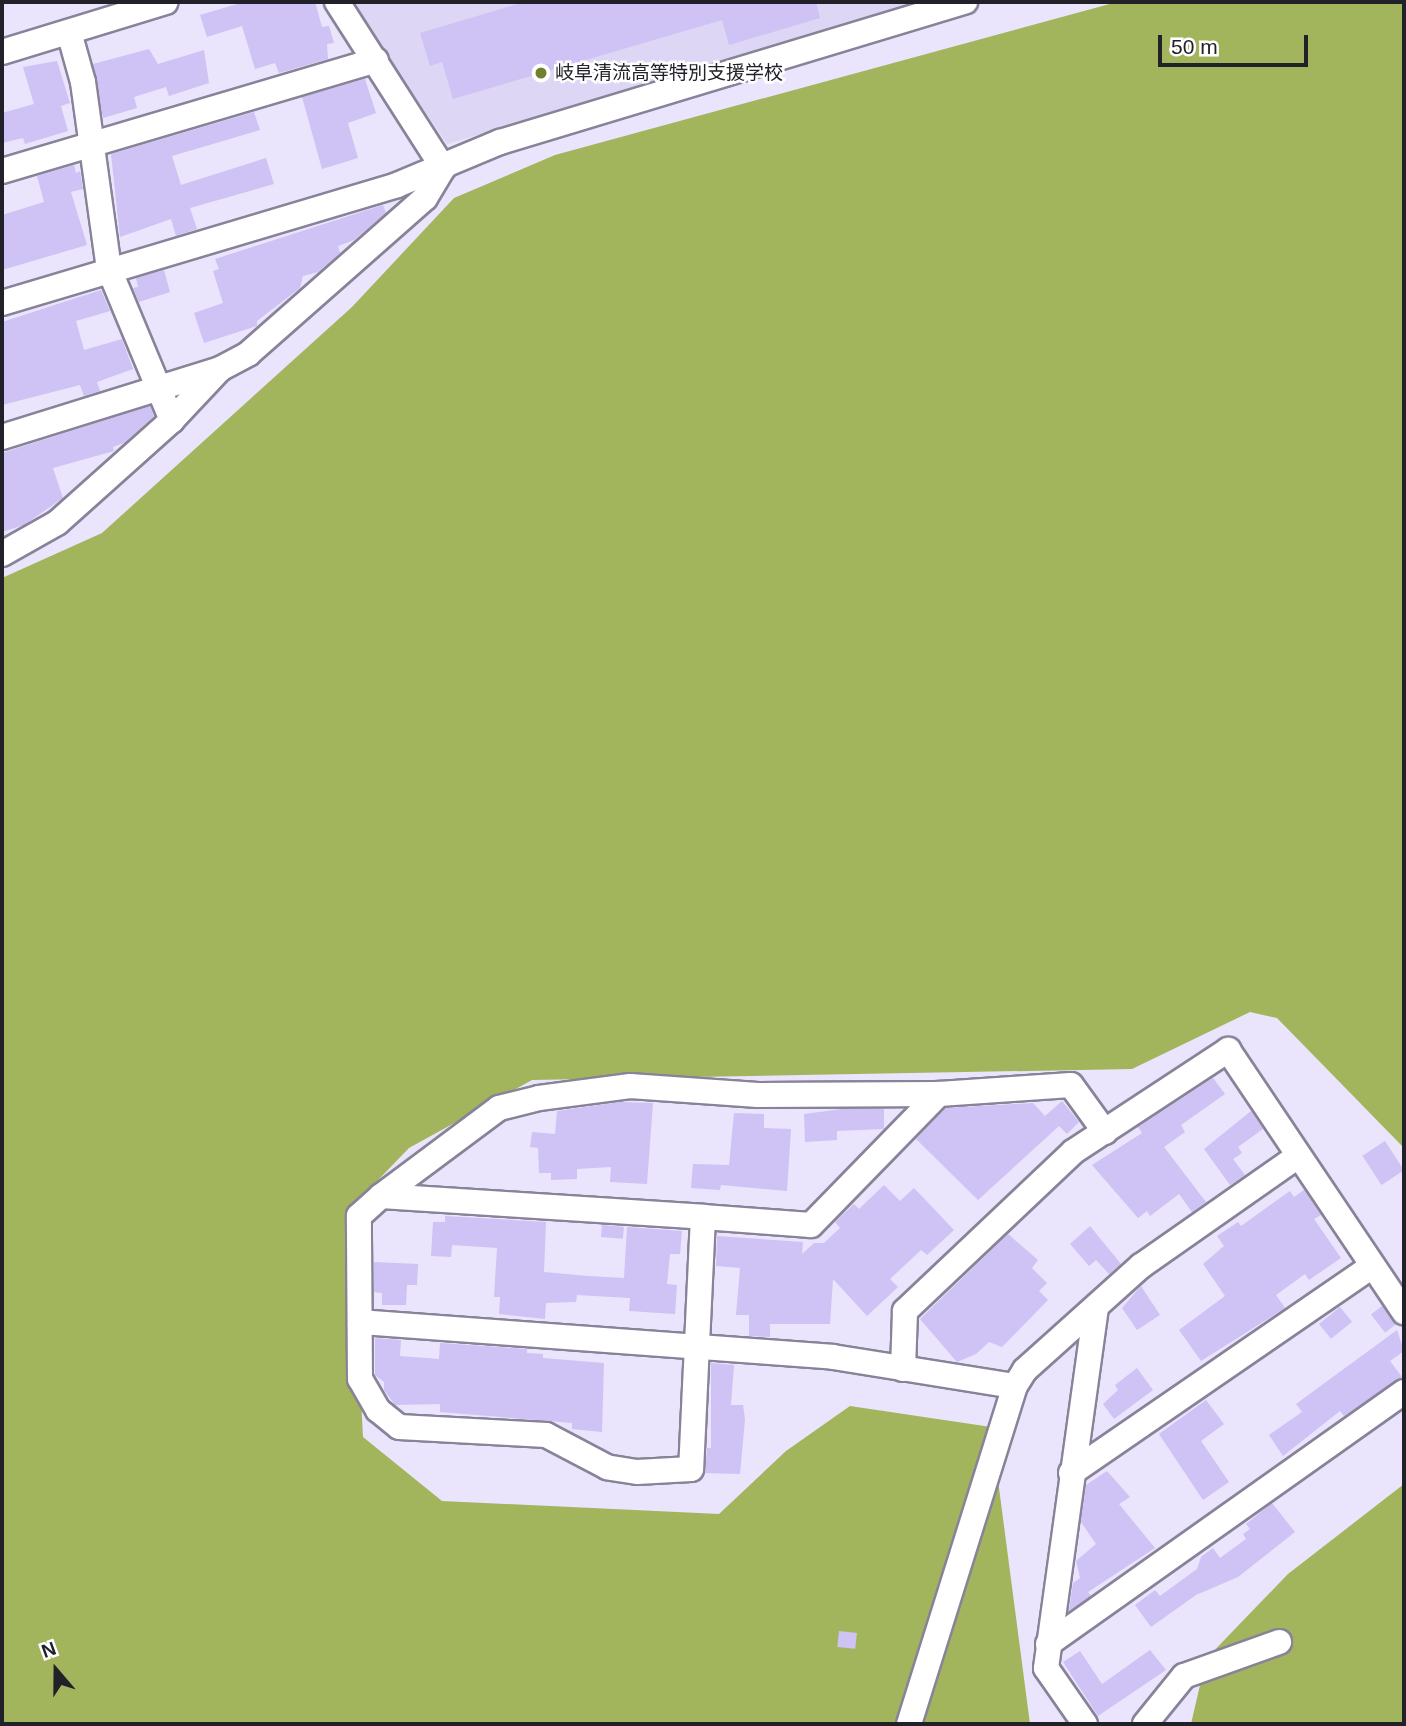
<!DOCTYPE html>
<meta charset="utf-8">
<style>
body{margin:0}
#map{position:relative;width:1406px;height:1726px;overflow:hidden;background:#eae4fc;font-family:Arial,"Noto Sans JP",sans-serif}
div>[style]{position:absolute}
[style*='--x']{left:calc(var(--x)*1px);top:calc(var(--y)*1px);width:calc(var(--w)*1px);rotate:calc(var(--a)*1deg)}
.built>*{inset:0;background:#ddd6f4}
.forest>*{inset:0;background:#a2b55c}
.building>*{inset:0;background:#cfc2f4;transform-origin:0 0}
.roads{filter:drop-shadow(2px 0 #888398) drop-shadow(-2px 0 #888398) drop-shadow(0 2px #888398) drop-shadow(0 -2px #888398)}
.minor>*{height:24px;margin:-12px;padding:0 12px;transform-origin:12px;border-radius:12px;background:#fff}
.dots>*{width:19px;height:19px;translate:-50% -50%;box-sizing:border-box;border:4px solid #fff;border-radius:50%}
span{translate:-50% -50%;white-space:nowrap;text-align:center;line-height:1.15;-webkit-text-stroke:5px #fff;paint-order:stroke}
.poi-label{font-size:19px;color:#222028}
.left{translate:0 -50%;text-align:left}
.frame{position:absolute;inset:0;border:4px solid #222028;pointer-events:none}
.north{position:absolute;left:21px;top:1635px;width:70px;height:70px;-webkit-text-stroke:5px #fff;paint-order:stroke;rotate:340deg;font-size:19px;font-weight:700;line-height:28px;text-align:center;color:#222028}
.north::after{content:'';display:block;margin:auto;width:24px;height:32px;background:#222028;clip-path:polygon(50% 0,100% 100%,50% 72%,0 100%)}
.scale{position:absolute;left:1158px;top:35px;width:150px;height:32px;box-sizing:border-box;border:4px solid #222028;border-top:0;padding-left:9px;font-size:21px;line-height:24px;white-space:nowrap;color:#222028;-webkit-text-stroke:5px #fff;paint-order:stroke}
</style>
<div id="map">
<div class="built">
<div style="clip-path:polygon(351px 2px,918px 2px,447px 144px)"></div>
</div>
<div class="forest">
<div style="clip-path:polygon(1117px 2px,1404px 2px,1404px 1148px,1277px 1018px,1250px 1012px,1132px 1069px,532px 1080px,409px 1148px,351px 1208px,363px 1437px,442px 1501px,719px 1514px,786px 1451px,850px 1406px,991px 1427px,1030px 1724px,2px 1724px,2px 578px,102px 533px,352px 307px,454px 198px,555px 155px)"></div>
<div style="clip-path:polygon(1404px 1484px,1404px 1724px,1191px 1724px,1206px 1659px,1288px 1574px)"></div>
</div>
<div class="building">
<div style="clip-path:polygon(244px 2px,315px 2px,322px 27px,329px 26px,334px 43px,327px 44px,328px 59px,279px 73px,275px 63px,255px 69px,242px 26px,207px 37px,200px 15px)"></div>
<div style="clip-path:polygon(524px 2px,816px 2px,820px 18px,729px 45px,722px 20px,453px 99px,442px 62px,430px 66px,420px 33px)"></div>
<div style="clip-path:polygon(149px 49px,158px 64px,204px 50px,209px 83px,169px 96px,166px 87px,134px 97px,137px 108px,103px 118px,93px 64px)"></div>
<div style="clip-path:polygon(57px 61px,70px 103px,61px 106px,68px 131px,25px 144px,23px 138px,2px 143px,2px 113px,34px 104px,23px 67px)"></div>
<div style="clip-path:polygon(365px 79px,376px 113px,348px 123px,358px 158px,322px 169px,302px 97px)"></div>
<div style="clip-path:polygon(254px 112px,260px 130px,172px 156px,181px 185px,266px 158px,274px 184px,190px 208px,197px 229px,176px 236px,171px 219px,120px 237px,111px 154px)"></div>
<div style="clip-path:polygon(74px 165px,76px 173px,80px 171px,83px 189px,71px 192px,87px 245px,2px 270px,2px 215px,44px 202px,37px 176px)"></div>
<div style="clip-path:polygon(383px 205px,386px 213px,354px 240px,338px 246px,340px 253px,318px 272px,303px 276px,300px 288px,257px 321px,257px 326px,204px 343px,194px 313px,223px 303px,213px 271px,219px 269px,215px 259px)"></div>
<div style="clip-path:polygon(164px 270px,170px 292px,139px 302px,133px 288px,138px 287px,136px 278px)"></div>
<div style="clip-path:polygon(101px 290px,110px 311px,76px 321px,84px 350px,122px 339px,133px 369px,97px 382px,100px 391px,84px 396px,80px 385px,2px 405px,2px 322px)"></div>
<div style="clip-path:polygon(150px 406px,154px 416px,124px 443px,113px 447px,114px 451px,53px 468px,63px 498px,24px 525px,2px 532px,2px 453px)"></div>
<div style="clip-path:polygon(1213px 1078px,1225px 1094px,1181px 1125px,1185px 1132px,1164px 1147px,1206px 1202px,1192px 1212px,1179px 1194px,1150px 1216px,1147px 1211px,1138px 1218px,1092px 1165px,1142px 1133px,1138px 1127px)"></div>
<div style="clip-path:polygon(1062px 1101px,1079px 1122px,1067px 1134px,1059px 1126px,978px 1200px,916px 1139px,946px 1108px,1033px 1103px,1045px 1116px)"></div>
<div style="clip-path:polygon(620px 1102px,653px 1103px,647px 1184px,610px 1182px,611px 1167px,577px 1169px,577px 1179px,551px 1180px,551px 1173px,539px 1173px,538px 1148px,530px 1147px,532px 1132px,555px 1134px,557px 1111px)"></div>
<div style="clip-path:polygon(842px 1109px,884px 1109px,884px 1129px,837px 1131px,837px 1140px,805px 1142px,804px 1114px)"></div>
<div style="clip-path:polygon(1251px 1111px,1263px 1129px,1238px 1147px,1242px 1153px,1233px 1159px,1245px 1175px,1230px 1185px,1204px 1149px)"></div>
<div style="clip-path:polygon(734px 1113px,764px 1114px,764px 1128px,791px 1129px,787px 1191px,721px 1185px,720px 1190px,691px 1188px,693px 1164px,729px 1165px)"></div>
<div style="left:1385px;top:1141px;width:35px;height:27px;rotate:57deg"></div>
<div style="clip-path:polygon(884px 1185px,900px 1201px,914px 1188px,954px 1230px,927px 1255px,921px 1250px,890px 1279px,898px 1287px,867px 1316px,833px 1279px,830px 1324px,770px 1324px,770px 1337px,749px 1336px,749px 1315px,736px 1315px,740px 1268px,716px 1266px,717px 1236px,803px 1242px,802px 1254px,814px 1243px,824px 1243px,840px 1228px,835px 1222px,854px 1204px,859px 1209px)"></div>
<div style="clip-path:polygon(1304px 1190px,1321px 1215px,1314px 1219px,1341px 1258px,1309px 1280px,1305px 1274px,1276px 1295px,1285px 1308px,1201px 1361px,1179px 1330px,1225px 1296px,1203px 1264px,1224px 1246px,1217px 1236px,1238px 1222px,1241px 1226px,1290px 1191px,1294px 1197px)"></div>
<div style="clip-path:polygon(445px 1216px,546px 1222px,544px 1272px,588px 1276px,624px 1278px,627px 1227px,682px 1231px,680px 1254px,670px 1254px,667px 1284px,677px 1285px,675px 1314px,629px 1311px,630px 1298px,577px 1295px,576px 1302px,546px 1303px,545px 1319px,499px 1314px,500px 1297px,494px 1297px,497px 1248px,452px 1245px,451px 1257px,431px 1256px,433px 1222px,445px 1222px)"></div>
<div style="left:602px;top:1225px;width:22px;height:12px;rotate:5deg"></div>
<div style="clip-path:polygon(1090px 1226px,1121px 1264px,1109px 1274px,1096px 1260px,1089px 1266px,1070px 1244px)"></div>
<div style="clip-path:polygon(1008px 1234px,1038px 1260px,1032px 1268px,1047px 1283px,1039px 1291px,1048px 1300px,1002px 1347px,989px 1342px,976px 1354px,957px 1362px,920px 1319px)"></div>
<div style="clip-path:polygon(374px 1262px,418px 1264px,417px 1285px,407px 1285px,406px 1305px,382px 1305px,382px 1293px,374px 1292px)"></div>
<div style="clip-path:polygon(1141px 1286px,1160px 1315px,1137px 1330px,1122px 1308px)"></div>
<div style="left:1382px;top:1306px;width:23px;height:14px;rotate:52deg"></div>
<div style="left:1340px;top:1307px;width:19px;height:27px;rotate:51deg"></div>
<div style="clip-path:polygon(1397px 1330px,1404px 1351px,1390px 1361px,1402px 1377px,1344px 1416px,1340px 1411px,1283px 1456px,1269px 1435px,1302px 1412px,1296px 1404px)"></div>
<div style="clip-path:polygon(375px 1338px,401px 1340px,400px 1356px,439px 1359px,440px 1343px,527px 1349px,527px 1353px,543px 1354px,543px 1358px,604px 1363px,602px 1432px,572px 1429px,572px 1423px,440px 1412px,440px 1404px,395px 1405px,384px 1390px,384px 1382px,375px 1375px)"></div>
<div style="clip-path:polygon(711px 1363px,734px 1365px,731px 1405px,743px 1405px,745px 1419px,740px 1474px,705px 1473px,707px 1448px,711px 1448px)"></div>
<div style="clip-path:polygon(1137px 1368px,1153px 1390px,1114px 1419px,1103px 1404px,1118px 1390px,1115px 1385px)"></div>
<div style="clip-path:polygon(1206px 1400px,1224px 1424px,1201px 1441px,1229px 1482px,1203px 1500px,1159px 1434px)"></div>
<div style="clip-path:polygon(1107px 1471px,1130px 1497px,1119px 1504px,1155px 1548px,1088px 1592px,1091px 1596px,1069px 1611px,1073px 1583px,1080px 1578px,1076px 1561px,1096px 1544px,1081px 1522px,1086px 1485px)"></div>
<div style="clip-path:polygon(1272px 1503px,1295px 1532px,1238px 1577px,1196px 1595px,1151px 1627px,1135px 1605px,1155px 1590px,1160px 1596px,1197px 1569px,1201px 1557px,1213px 1548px,1220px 1558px,1246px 1539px,1243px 1534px,1250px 1529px,1246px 1524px)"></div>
<div style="left:839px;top:1631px;width:18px;height:16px;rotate:6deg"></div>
<div style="clip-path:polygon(1150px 1650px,1166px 1670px,1098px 1716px,1063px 1662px,1080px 1651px,1102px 1684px)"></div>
</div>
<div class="roads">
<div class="minor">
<div style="--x:337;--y:2;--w:197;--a:57.4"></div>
<div style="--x:69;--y:32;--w:52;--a:74.4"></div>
<div style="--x:83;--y:82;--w:189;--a:82.1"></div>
<div style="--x:109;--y:269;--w:164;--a:67.4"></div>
<div style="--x:2;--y:52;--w:171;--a:-17"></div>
<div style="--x:2;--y:171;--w:390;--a:-16.5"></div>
<div style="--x:2;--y:303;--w:412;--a:-16.6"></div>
<div style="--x:397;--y:185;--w:112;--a:-22.7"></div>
<div style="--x:500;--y:142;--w:486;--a:-16.8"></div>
<div style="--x:2;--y:437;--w:228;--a:-17.3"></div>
<div style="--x:220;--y:369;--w:32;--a:-28"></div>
<div style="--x:248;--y:354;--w:236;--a:-41.4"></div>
<div style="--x:425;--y:198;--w:35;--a:-59"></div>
<div style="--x:2;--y:554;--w:63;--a:-29.4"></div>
<div style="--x:57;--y:523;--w:154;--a:-41.8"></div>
<div style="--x:172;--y:420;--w:69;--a:-46.8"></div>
<div style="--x:381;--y:1196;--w:147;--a:-36.7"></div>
<div style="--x:499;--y:1108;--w:41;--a:-14"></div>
<div style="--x:539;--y:1098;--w:92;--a:-7.5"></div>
<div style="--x:630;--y:1086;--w:128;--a:4"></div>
<div style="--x:758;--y:1095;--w:181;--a:-0.3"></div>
<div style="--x:703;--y:1217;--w:252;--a:92.7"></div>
<div style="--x:691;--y:1469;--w:54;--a:176.8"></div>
<div style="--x:637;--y:1472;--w:30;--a:-171"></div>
<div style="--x:607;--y:1467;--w:69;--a:-152.3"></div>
<div style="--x:546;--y:1435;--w:147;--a:-176.9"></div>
<div style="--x:399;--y:1427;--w:27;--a:-141"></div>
<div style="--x:378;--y:1410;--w:36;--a:-120"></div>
<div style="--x:360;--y:1379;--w:163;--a:-90.4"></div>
<div style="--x:359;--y:1216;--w:30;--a:-42"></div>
<div style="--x:381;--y:1196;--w:323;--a:3.7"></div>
<div style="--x:703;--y:1217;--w:108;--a:4.2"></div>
<div style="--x:811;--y:1225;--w:183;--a:-45.7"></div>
<div style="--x:939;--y:1094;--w:132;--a:-3.9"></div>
<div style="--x:1071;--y:1085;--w:58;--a:54.1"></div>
<div style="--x:360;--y:1322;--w:474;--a:4.2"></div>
<div style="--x:833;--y:1357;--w:184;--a:9.1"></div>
<div style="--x:903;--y:1369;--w:58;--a:-88"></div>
<div style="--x:905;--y:1311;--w:231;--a:-43.4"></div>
<div style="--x:1073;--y:1152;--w:186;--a:-33.3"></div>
<div style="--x:1228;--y:1050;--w:316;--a:56.1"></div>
<div style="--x:1071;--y:1473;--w:364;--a:-34.5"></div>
<div style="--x:1048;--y:1644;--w:436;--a:-35.3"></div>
<div style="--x:909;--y:1724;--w:354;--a:-72.6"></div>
<div style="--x:1015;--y:1386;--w:19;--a:-58"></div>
<div style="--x:1025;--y:1370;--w:156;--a:-41.9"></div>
<div style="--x:1141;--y:1266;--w:192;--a:-35"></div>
<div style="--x:1085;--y:1724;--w:68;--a:-124.9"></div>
<div style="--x:1046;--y:1668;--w:365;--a:-82.1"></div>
<div style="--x:1145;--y:1724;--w:62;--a:-50.9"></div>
<div style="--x:1184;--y:1676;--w:101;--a:-19.7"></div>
</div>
</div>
<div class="dots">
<div style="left:541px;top:73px;background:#70802e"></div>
</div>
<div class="poi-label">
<span class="left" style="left:555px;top:73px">岐阜清流高等特別支援学校</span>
</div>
<div class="frame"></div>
<div class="north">N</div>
<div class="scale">50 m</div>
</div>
